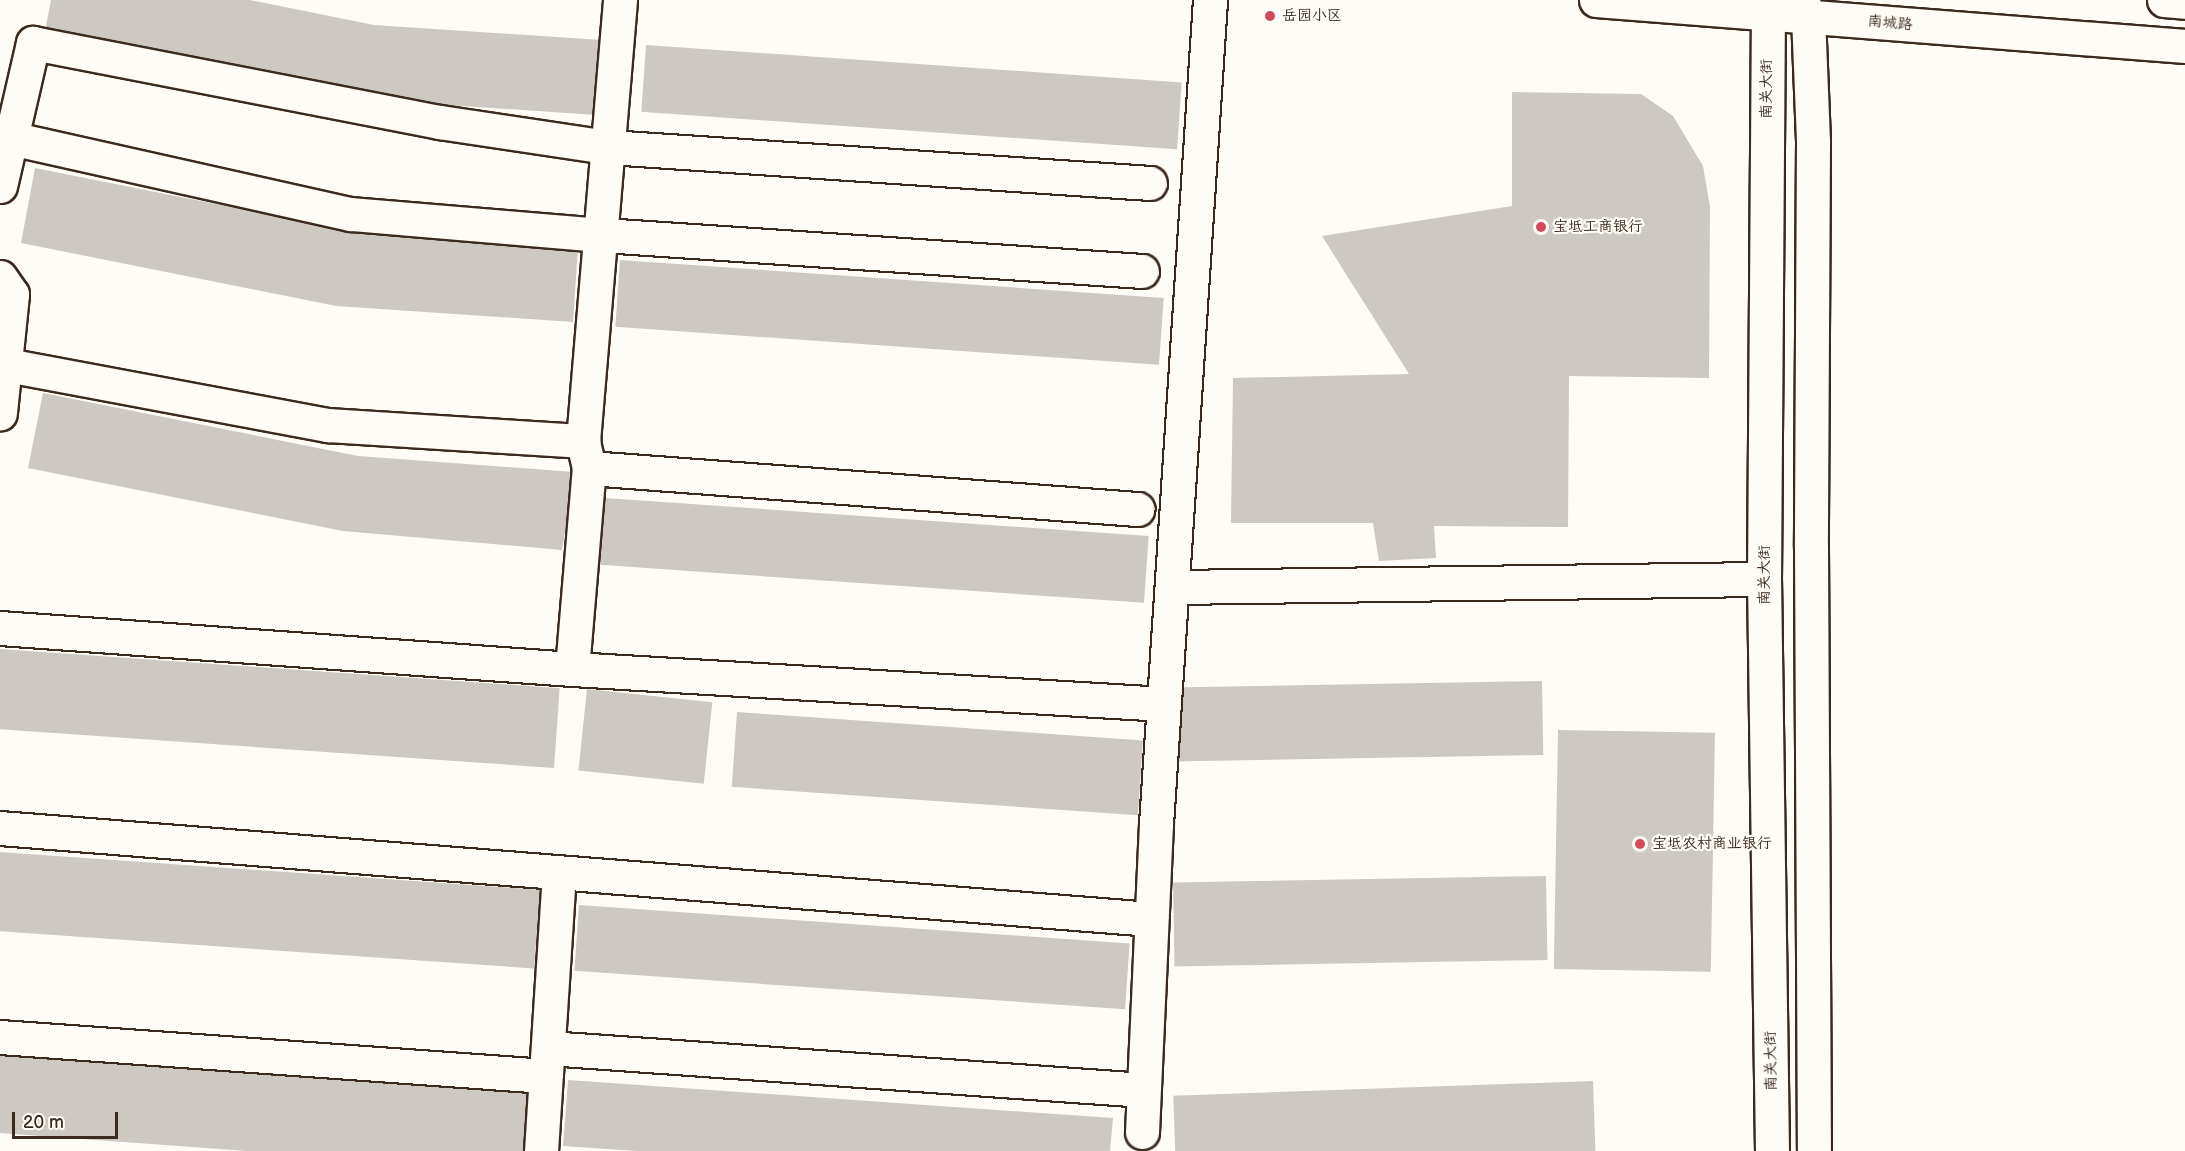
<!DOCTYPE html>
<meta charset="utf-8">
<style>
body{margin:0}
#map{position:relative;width:2185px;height:1151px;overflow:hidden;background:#fdfcf7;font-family:"Balsamiq Sans","LXGW WenKai TC",sans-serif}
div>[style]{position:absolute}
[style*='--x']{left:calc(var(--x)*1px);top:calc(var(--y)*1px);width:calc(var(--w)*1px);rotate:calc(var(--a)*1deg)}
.building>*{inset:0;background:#cdc8c2;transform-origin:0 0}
.roads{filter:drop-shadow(2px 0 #3b2a1e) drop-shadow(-2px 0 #3b2a1e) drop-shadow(0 2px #3b2a1e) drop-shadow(0 -2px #3b2a1e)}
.minor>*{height:33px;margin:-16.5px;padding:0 16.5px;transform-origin:16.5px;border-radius:16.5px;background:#fdfcf7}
.secondary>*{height:33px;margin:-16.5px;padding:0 16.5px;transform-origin:16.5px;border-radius:16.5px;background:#fdfcf7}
.dots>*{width:16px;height:16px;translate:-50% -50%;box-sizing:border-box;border:3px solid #fdfcf7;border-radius:50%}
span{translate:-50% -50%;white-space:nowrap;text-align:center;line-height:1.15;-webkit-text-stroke:4.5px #fdfcf7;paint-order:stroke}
.poi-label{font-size:15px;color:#3b2a1e}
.left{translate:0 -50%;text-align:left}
.street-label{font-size:15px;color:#3b2a1e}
.scale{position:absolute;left:12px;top:1112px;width:106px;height:27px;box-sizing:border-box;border:3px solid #3b2a1e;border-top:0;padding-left:8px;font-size:18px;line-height:21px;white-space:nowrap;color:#3b2a1e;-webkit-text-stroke:4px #fdfcf7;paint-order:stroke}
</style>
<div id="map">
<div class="building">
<div style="clip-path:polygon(51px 0,250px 0,374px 25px,601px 40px,596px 115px,359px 99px,44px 36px)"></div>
<div style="left:646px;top:45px;width:537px;height:67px;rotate:4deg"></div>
<div style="clip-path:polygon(1512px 92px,1641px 94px,1673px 116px,1703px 166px,1710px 207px,1709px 378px,1569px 376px,1568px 527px,1434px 526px,1436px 558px,1379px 561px,1373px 523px,1231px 523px,1233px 378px,1409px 374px,1322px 236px,1512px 206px)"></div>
<div style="clip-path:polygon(35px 168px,351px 231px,578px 247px,573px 322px,336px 306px,21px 243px)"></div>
<div style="left:620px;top:260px;width:545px;height:67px;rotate:4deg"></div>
<div style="clip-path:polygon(43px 393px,358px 456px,574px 472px,562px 550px,343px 531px,28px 468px)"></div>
<div style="left:605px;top:498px;width:545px;height:67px;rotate:4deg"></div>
<div style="left:0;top:649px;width:561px;height:80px;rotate:4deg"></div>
<div style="left:1542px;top:681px;width:74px;height:372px;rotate:89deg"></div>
<div style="left:587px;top:689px;width:126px;height:82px;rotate:6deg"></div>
<div style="left:737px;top:712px;width:407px;height:75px;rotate:4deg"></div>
<div style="left:1558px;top:730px;width:157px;height:239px;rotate:1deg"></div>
<div style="left:0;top:852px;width:541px;height:79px;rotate:4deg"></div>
<div style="left:1546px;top:876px;width:84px;height:373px;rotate:89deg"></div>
<div style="left:579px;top:905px;width:552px;height:66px;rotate:4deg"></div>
<div style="clip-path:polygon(0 1054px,540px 1093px,536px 1151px,247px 1151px,0 1133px)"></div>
<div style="clip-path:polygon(568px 1080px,1113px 1118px,1110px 1151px,636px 1151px,563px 1146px)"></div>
<div style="left:1593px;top:1081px;width:70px;height:420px;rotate:88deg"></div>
</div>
<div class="roads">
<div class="minor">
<div style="--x:10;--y:138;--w:349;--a:12.6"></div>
<div style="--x:351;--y:214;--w:252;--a:4.8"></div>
<div style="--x:602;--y:235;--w:541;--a:3.81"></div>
<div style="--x:0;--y:186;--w:147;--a:-77"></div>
<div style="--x:33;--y:43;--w:415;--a:11"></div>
<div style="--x:440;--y:122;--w:170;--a:8.5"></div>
<div style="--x:608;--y:147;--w:543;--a:3.8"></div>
<div style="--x:0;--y:277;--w:21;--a:55"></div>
<div style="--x:12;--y:294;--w:120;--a:95.8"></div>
<div style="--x:7;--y:365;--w:327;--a:10.6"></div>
<div style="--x:328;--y:425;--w:256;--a:3.6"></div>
<div style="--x:589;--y:468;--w:550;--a:4.28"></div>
<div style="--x:1173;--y:587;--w:591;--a:-0.78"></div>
<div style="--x:0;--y:628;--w:573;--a:4.1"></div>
<div style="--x:572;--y:669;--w:593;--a:3.38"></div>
<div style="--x:572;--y:669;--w:202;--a:-85.2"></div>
<div style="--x:589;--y:468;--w:28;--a:-103"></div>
<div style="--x:583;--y:441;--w:443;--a:-85.2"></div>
<div style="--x:0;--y:828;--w:1155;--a:4.52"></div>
<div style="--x:0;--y:1037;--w:547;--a:4.09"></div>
<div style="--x:548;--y:1048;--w:597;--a:4.03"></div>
<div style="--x:1142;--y:1132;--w:308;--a:-87.4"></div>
<div style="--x:1156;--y:824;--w:826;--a:-86.25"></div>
<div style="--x:541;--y:1151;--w:279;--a:-86.3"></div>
</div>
<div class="secondary">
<div style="--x:1596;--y:0;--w:591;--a:4.47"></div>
<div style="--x:1802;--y:0;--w:17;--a:69"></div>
<div style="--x:1808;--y:16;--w:126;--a:87.7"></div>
<div style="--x:1813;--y:142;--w:405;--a:90.3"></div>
<div style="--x:1811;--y:547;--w:604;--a:89.72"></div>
<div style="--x:2164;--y:0;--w:21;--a:5"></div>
<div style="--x:1772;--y:1151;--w:572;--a:-90.8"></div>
<div style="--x:1764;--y:579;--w:567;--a:-89.6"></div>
<div style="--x:1768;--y:12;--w:13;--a:-63"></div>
</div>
</div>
<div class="dots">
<div style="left:1270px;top:16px;background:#d1495b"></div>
<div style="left:1541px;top:227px;background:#d1495b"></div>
<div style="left:1640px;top:844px;background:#d1495b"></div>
</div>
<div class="poi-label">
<span class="left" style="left:1282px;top:16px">岳园小区</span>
<span class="left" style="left:1553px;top:227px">宝坻工商银行</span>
<span class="left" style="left:1652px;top:844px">宝坻农村商业银行</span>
</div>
<div class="street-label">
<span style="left:1890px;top:23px;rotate:5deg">南城路</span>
<span style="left:1767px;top:89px;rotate:-90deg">南关大街</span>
<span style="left:1765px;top:575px;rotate:-90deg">南关大街</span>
<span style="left:1771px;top:1061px;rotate:-91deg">南关大街</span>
</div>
<div class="scale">20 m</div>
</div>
